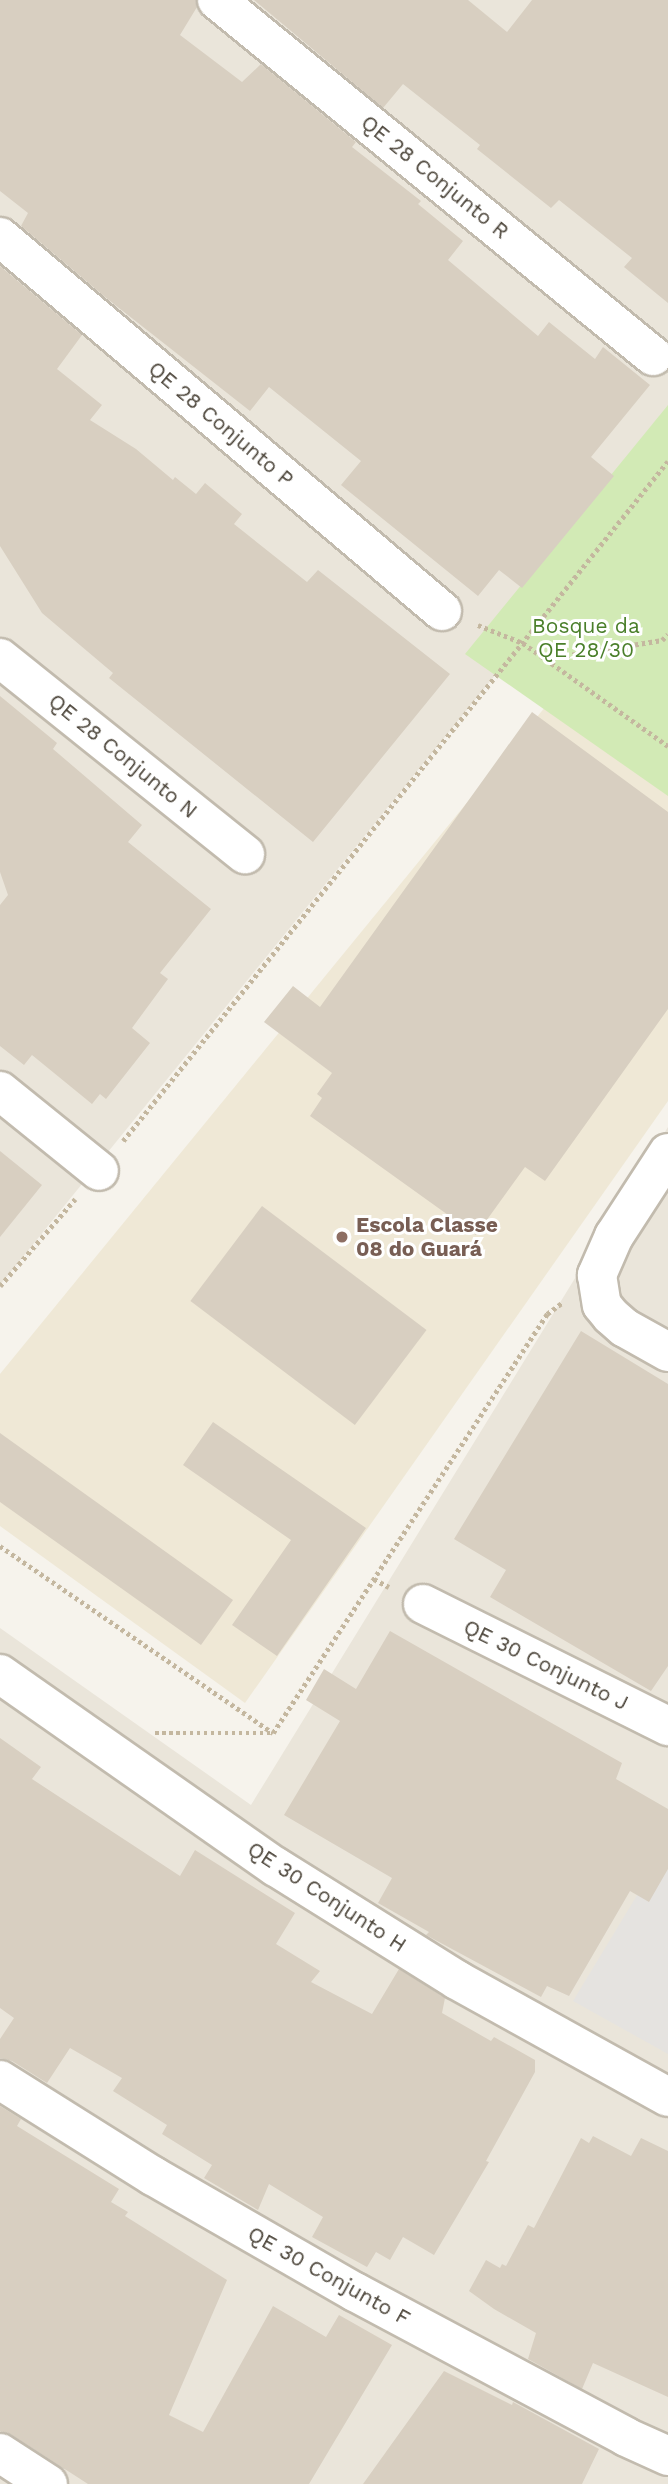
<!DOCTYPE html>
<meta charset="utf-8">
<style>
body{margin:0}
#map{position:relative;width:668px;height:2484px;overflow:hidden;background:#f6f3ec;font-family:"Work Sans",sans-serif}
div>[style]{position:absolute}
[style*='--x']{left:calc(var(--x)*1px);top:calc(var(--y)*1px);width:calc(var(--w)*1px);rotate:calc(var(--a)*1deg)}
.residential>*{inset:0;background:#eae5da}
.education>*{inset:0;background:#efe8d6}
.green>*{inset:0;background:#d2eab5}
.parking>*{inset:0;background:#e5e3e0}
.building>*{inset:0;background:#d8cfc1;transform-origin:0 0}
.path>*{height:4.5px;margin-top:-2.25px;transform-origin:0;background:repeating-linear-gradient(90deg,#c4b79f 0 3.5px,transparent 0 7px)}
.roads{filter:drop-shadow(2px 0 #c2bbae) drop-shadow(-2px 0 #c2bbae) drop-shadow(0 2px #c2bbae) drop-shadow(0 -2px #c2bbae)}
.minor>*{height:38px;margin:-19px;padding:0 19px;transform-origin:19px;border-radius:19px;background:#fff}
.dots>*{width:19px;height:19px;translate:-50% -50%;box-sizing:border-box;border:4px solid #fff;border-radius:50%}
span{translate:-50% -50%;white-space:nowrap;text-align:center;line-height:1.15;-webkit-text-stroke:6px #fff;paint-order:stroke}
.street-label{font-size:21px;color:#4b4439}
.park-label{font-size:21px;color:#4a7f2a}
.education-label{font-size:21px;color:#785e54;font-weight:700}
.left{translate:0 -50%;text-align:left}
</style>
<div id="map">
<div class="residential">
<div style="clip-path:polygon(0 0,668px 0,668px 462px,0 1285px)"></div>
<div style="clip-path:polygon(668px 1127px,668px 2484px,0 2484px,0 1628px,251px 1805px)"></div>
</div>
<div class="education">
<div style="clip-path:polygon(550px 701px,668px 789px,668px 1101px,245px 1703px,0 1526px,0 1374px)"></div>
</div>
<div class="green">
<div style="clip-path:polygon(668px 405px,668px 796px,465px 654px)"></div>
</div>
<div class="parking">
<div style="clip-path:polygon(668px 1844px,668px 2054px,573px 2001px)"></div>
</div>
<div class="building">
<div style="clip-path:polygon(0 0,196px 0,197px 7px,180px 35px,242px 82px,261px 64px,356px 142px,352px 147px,421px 201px,418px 204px,463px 241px,448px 260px,538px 336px,549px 322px,595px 359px,603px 347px,650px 385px,591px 457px,614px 476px,522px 588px,499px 570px,478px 596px,341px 485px,361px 461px,269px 387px,250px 411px,105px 297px,21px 226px,28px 213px,0 191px)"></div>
<div style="clip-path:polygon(254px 0,468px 0,507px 32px,532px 0,668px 0,668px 303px,624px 267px,632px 258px,559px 200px,551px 208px,477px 149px,480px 145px,403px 84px,383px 108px)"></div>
<div style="clip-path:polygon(0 266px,82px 335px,57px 369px,102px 405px,90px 420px,136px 449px,173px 480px,175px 477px,196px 494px,205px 483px,242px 514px,234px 524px,307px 582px,318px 570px,450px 674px,313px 842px,109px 678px,113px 673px,42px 613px,0 546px)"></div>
<div style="clip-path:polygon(0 696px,57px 743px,53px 749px,142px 825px,128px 842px,211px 909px,160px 973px,168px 979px,132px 1028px,150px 1043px,106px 1099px,100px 1094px,92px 1104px,32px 1055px,24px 1065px,0 1046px,0 905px,8px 895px,0 872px)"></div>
<div style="clip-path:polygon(532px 712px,668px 812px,668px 1009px,545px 1181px,525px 1167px,476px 1235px,310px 1116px,322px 1098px,317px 1094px,332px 1073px,264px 1022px,293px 986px,320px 1007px)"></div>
<div style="clip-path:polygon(0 1151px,42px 1185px,0 1237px)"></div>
<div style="left:262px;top:1206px;width:206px;height:119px;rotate:37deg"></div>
<div style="clip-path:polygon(581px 1331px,668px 1384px,668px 1666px,651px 1691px,490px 1597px,506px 1570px,454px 1539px)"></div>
<div style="clip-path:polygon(213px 1422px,366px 1528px,277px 1656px,232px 1625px,291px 1540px,183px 1465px)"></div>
<div style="clip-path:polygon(0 1433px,233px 1600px,201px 1645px,0 1502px)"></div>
<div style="clip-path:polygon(390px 1631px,622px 1763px,616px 1779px,668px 1809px,668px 1869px,649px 1902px,630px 1891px,569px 1996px,547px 1986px,541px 1997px,426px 1935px,429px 1932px,378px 1903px,392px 1878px,284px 1815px,340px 1721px,306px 1700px,324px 1669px,356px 1689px)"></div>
<div style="clip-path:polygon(0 1738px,41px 1767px,32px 1779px,180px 1876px,195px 1850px,295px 1913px,276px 1944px,320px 1971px,311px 1982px,372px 2014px,399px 1969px,445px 1998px,442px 2013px,491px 2041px,494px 2037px,535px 2060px,535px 2072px,486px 2161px,489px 2162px,434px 2255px,403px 2237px,390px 2260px,376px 2252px,367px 2267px,312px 2237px,323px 2217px,269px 2184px,258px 2210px,204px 2178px,212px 2165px,162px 2134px,167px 2125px,113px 2091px,122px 2078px,70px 2048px,47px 2083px,12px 2061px,0 2058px,0 2039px,14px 2018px,0 2008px)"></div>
<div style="clip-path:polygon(0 2106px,21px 2119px,17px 2126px,119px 2189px,111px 2202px,128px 2212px,125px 2216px,227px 2280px,169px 2415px,203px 2432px,273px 2306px,326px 2337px,339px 2315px,392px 2345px,309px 2484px,88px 2484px,12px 2435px,0 2431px)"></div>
<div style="clip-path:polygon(593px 2136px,631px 2156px,641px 2138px,668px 2151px,668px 2397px,593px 2363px,582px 2389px,528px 2359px,536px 2333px,494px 2309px,469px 2291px,486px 2260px,500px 2268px,502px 2264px,506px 2266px,528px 2225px,534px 2228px,581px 2138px,589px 2143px)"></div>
<div style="clip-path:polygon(444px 2371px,512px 2405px,513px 2402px,599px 2449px,582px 2484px,363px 2484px)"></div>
</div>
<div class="path">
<div style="--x:478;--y:625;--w:48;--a:21.8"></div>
<div style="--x:523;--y:643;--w:178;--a:35.4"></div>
<div style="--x:545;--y:659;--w:119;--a:-9.2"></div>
<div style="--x:662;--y:640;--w:8;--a:-45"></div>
<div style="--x:123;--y:1141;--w:871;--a:-51.29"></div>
<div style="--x:0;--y:1286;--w:115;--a:-49.2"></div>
<div style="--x:0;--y:1546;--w:331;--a:34.4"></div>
<div style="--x:374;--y:1579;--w:17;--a:28"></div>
<div style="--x:155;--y:1733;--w:118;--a:0"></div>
<div style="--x:273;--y:1733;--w:501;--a:-56.82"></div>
<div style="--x:547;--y:1314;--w:20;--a:-37"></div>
</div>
<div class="roads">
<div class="minor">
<div style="--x:217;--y:0;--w:563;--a:39.23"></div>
<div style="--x:0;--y:237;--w:579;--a:40.24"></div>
<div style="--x:0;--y:658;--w:314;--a:38.7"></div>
<div style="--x:0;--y:1091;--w:127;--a:38.9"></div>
<div style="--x:668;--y:1153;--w:99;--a:123"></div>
<div style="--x:614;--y:1236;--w:43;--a:113.6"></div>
<div style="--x:597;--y:1275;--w:30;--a:81"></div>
<div style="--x:602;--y:1305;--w:14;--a:51"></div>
<div style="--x:611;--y:1316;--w:18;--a:41"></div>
<div style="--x:625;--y:1328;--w:49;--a:29.2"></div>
<div style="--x:423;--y:1604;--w:274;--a:26.5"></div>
<div style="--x:0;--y:1674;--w:337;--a:35"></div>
<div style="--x:276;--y:1867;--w:213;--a:32"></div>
<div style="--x:457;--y:1980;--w:241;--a:29"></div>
<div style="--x:0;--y:2080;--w:181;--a:32.1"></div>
<div style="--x:153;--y:2176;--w:233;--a:29.9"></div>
<div style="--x:355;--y:2292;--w:307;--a:28.1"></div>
<div style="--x:626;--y:2437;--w:46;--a:24.3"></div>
<div style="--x:0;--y:2453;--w:57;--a:32.9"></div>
</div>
</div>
<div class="dots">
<div style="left:342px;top:1237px;background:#8d6e63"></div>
</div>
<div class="street-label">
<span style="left:435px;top:177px;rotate:39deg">QE 28 Conjunto R</span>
<span style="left:221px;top:424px;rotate:40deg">QE 28 Conjunto P</span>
<span style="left:123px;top:756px;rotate:39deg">QE 28 Conjunto N</span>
<span style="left:546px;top:1665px;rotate:26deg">QE 30 Conjunto J</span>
<span style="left:327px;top:1897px;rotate:33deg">QE 30 Conjunto H</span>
<span style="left:329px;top:2276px;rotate:29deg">QE 30 Conjunto F</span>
</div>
<div class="park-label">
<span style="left:586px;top:638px">Bosque da<br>QE 28/30</span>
</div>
<div class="education-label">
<span class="left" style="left:356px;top:1237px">Escola Classe<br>08 do Guará</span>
</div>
</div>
